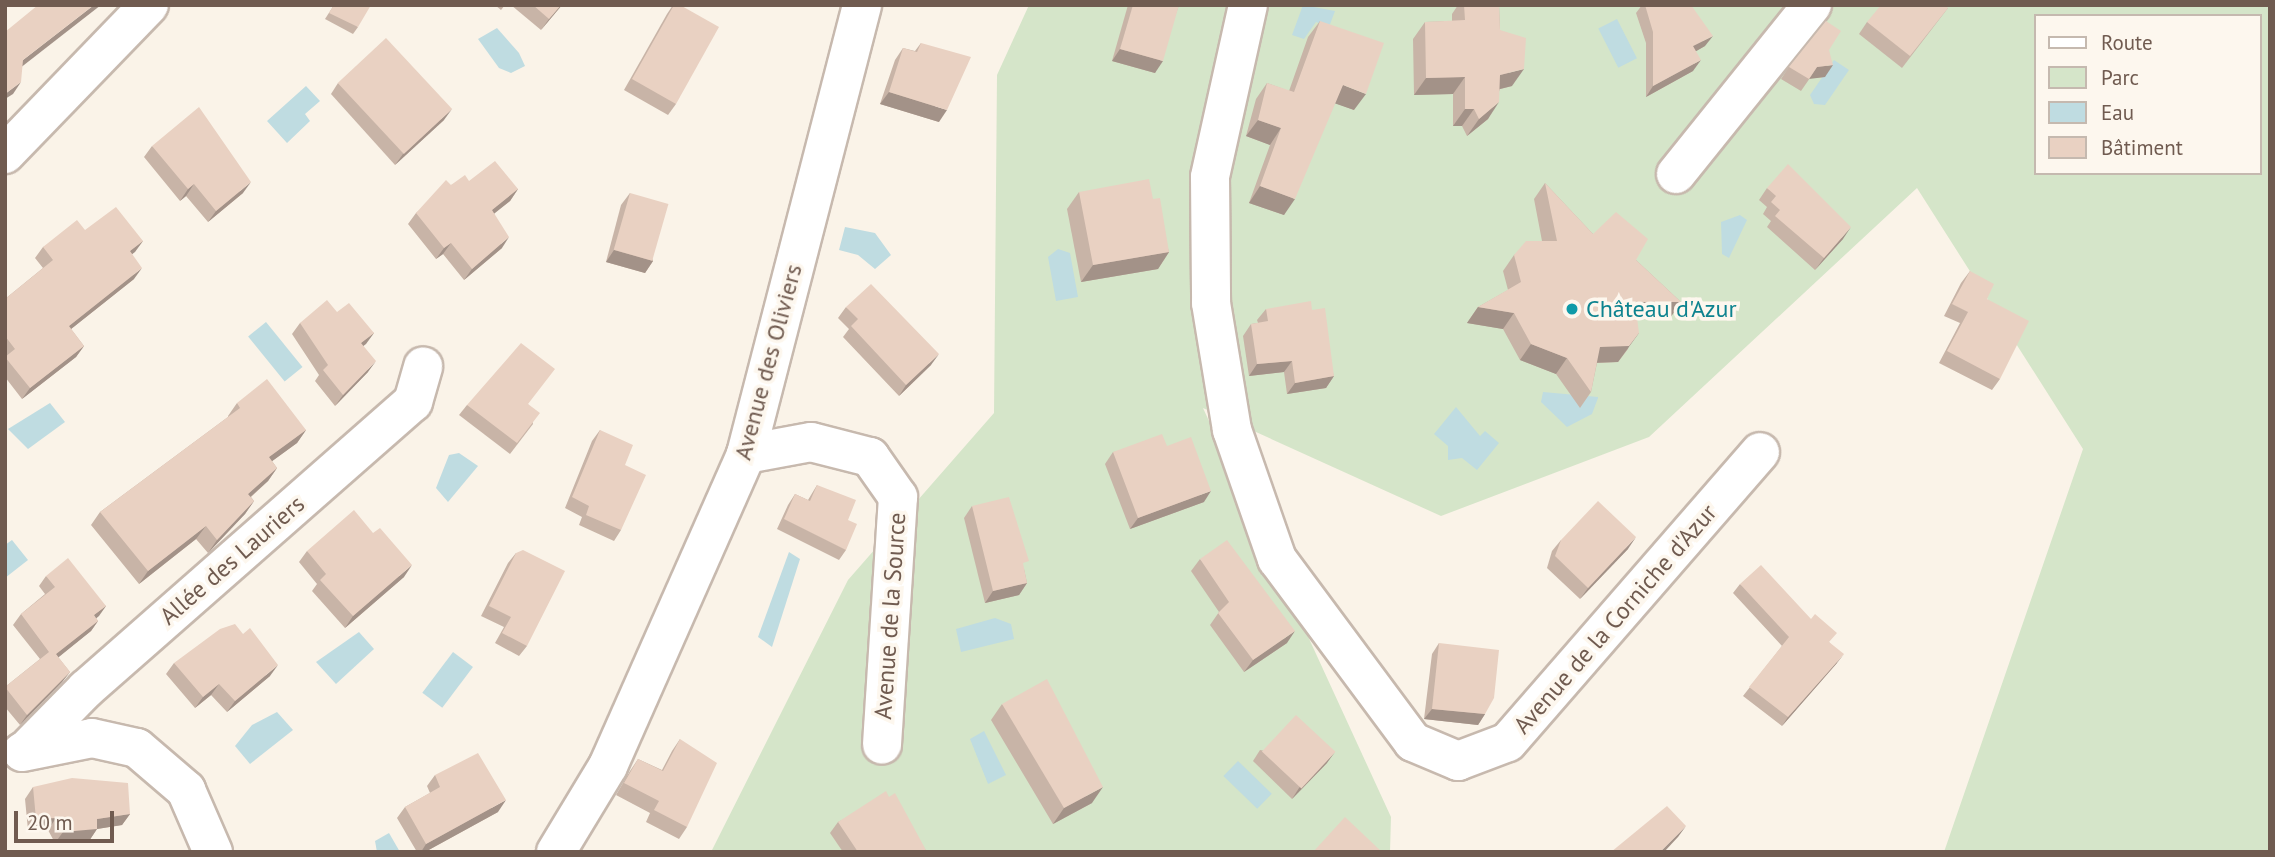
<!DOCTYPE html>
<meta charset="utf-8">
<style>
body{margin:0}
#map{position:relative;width:2275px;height:857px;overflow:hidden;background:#faf3e8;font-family:"PT Sans",sans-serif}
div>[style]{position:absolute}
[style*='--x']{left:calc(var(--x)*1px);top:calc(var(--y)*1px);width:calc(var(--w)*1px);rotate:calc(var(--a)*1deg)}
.green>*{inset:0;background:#d5e5c9}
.water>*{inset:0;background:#bfdce1;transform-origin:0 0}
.roads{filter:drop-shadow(2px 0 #c7b9ae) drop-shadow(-2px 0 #c7b9ae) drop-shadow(0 2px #c7b9ae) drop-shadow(0 -2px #c7b9ae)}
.minor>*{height:38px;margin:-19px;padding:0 19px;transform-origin:19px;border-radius:19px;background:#fff}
.wall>*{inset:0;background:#c8b4a7}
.shaded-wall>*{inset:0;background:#a39288}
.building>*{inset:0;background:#e9d1c2;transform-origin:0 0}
.dots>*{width:19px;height:19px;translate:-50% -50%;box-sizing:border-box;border:4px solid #fdf7ee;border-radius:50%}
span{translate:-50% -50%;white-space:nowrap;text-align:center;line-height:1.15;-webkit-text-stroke:7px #fdf7ee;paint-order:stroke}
.culture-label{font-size:24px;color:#0d838f}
.left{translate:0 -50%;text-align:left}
.street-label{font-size:24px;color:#705b50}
.frame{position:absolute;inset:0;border:7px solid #705b50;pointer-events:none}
.legend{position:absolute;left:2034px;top:14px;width:228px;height:161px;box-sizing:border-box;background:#fdf7ee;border:2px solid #c5b9af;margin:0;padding:9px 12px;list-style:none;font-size:21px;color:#705b50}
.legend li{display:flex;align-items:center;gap:14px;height:35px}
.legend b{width:35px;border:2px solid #c5b9af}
.scale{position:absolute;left:14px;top:811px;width:100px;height:32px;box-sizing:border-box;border:4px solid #705b50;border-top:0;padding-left:9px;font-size:21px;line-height:24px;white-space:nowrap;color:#705b50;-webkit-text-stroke:5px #fdf7ee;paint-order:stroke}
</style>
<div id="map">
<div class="green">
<div style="clip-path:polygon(evenodd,1029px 5px,2270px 5px,2270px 852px,1944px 852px,2083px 449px,1917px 188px,1649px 437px,1441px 516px,1203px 408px,1391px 817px,1390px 852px,711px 852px,848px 580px,994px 413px,997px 75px,1029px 5px,2035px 16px,2259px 16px,2259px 173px,2035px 173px,2035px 16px)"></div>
</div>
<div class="water">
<div style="clip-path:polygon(1303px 5px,1335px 11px,1329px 27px,1316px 22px,1304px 39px,1292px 35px)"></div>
<div style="left:1617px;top:19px;width:44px;height:21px;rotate:63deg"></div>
<div style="clip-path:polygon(497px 28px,519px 53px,525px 66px,511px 73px,499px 68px,478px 39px)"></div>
<div style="clip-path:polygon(1834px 60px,1849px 70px,1825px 105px,1814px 104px,1810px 95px)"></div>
<div style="clip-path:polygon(306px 86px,320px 101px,305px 114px,310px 121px,287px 143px,267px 121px)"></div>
<div style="clip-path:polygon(1740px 215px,1747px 220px,1729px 258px,1722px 254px,1721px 222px)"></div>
<div style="clip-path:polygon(845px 227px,875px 233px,891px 255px,875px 269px,858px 255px,839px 250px)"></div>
<div style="clip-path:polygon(1058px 249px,1070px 253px,1078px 297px,1056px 301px,1048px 257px)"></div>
<div style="left:266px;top:322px;width:58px;height:23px;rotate:51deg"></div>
<div style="clip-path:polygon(1543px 392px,1598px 397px,1598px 398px,1592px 414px,1567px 427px,1541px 402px)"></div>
<div style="clip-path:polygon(50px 403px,65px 422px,28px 449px,8px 429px)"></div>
<div style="clip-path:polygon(1456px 407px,1480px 436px,1485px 431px,1499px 443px,1477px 470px,1462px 458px,1448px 460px,1448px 446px,1434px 434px)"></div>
<div style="clip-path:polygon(459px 453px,478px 466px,448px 502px,436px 488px,449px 455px)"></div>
<div style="clip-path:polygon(12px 540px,28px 560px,5px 578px,5px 545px)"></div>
<div style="clip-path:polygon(789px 552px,800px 559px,772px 647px,758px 637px)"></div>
<div style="clip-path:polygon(995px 618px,1011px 624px,1014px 639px,961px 652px,956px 629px)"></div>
<div style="clip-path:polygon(359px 632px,374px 649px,336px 684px,316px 662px)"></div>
<div style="left:453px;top:652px;width:25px;height:51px;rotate:37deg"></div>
<div style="clip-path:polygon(277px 712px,293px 730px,250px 764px,235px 746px,252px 725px)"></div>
<div style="clip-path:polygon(984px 731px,1006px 775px,988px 784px,970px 739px)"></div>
<div style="left:1238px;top:761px;width:47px;height:21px;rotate:44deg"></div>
<div style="clip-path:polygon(389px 833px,400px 852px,377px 852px,375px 841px)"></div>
</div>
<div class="roads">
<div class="minor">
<div style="--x:1248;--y:5;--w:176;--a:102.5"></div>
<div style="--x:1210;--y:177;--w:126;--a:89.5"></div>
<div style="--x:1211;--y:303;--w:129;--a:80.6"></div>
<div style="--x:1232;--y:430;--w:137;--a:70.8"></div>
<div style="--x:1277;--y:559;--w:228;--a:53.4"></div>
<div style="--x:1413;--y:742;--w:49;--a:22.9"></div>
<div style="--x:1458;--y:761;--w:53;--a:-20.8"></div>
<div style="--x:1508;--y:742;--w:384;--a:-49"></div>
<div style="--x:5;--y:154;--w:207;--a:-46"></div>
<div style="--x:1676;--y:174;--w:217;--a:-51.2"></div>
<div style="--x:746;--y:454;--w:66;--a:-10.5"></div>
<div style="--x:811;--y:442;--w:61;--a:14.3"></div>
<div style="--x:870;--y:457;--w:49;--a:55"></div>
<div style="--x:898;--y:497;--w:248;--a:93.7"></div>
<div style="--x:27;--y:749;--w:84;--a:-45.5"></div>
<div style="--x:86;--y:689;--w:435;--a:-41.3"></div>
<div style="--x:413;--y:402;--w:37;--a:-74"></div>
<div style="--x:22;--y:752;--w:71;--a:-11.3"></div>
<div style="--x:92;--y:738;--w:46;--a:12.5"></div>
<div style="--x:137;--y:748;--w:65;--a:40.6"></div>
<div style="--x:186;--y:790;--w:68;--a:66.5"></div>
<div style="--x:556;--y:852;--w:100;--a:-58.8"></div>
<div style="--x:608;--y:766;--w:341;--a:-66.1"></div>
<div style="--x:746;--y:454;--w:464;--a:-75.5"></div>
</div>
</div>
<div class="wall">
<div style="clip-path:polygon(334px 5px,358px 27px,353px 34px,325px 19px)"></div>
<div style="clip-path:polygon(495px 5px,505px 5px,501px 10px)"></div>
<div style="clip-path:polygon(511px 5px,562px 5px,541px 30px)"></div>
<div style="clip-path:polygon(673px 5px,676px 104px,668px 115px,624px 90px,667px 14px)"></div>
<div style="clip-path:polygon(1128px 5px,1179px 5px,1155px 73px,1112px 61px)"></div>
<div style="clip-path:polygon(1458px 5px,1499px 5px,1500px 30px,1512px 86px,1500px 89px,1488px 119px,1467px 136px,1462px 126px,1453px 126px,1453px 94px,1414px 95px,1413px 39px,1425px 22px,1452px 21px,1452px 14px)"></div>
<div style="clip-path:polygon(1642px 5px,1691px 5px,1705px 46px,1696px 51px,1693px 71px,1646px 97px,1646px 43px,1636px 13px)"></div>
<div style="clip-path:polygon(1948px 8px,1902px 68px,1859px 34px,1867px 22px)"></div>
<div style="clip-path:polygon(1320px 21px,1354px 110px,1335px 103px,1284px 215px,1249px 203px,1270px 145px,1246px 136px,1256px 99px,1267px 83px,1289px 91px,1308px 37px)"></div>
<div style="clip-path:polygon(921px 43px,939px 122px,880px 104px,895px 60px,903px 48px,915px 51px)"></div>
<div style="clip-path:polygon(1829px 50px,1825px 77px,1810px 78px,1801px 91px,1781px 79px,1789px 67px)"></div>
<div style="clip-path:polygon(338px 83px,444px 120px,395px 165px,331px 94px)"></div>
<div style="clip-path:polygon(152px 146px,243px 193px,208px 222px,186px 196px,180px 201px,144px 157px)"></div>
<div style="clip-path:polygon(469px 181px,518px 189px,510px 201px,494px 213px,502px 248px,464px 280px,443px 254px,436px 259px,408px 224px,416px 213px,451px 185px)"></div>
<div style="clip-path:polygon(1545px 183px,1593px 234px,1636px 260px,1681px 302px,1670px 318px,1637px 318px,1628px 349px,1618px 362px,1597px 363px,1591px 392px,1580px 408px,1556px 374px,1520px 360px,1503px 329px,1467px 323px,1478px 307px,1508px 290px,1503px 271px,1514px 255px,1542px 241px,1534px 199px)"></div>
<div style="clip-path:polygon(1767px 188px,1843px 239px,1815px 270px,1767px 227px,1771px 221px,1763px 214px,1767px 207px,1759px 200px)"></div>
<div style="clip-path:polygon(1079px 192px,1153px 199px,1169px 252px,1158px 269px,1081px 282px,1067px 209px)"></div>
<div style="clip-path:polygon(630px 193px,653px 261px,645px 273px,606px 262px,621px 205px)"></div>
<div style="clip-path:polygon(85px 230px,143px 241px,132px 254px,134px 279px,71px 329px,84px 346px,76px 357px,22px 399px,5px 377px,5px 299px,43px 268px,35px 258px,43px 247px)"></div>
<div style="clip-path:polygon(1970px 271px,1987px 299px,2000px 379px,1992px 390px,1939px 363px,1960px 323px,1944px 316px,1961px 283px)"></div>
<div style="clip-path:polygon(846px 307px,931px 365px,899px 396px,843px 337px,849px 329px,838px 318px)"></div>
<div style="clip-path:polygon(1266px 309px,1312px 310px,1334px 376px,1326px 388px,1287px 394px,1284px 372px,1249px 376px,1243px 336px,1251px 324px,1258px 323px,1257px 320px)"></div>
<div style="clip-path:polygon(337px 312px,374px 333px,363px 346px,368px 372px,335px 406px,315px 381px,319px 375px,292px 334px,300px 323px)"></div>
<div style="clip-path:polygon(237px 403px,306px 430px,297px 443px,272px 461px,277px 468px,268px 481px,251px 497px,254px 501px,245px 514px,208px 553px,196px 539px,139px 584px,91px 525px,100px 512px,228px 417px,228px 416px)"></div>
<div style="clip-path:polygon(528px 404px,533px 424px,510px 454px,459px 415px,467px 405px)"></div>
<div style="clip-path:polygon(600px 430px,625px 465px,621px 530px,614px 541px,579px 525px,582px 517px,565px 508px,592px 441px)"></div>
<div style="clip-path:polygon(1167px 446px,1204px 502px,1130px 529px,1105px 464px,1113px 452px)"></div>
<div style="clip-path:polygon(817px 485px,848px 520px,846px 550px,839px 560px,777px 529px,788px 505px,795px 494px,808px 500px)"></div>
<div style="clip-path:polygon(972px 506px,1024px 569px,1027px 583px,1019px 595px,985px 603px,964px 518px)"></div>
<div style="clip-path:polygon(1561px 540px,1628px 549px,1580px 599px,1547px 568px,1552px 551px)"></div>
<div style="clip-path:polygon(307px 551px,404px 577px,345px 628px,312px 591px,317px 584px,299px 562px)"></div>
<div style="clip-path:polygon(516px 553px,527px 646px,519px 656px,495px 643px,504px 627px,481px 616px,508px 563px)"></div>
<div style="clip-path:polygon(1200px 559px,1287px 643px,1244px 672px,1210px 625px,1219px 612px,1191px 571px)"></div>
<div style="clip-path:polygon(46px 576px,106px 606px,96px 618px,98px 621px,91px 631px,58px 657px,70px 672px,62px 682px,20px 725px,5px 707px,5px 687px,40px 659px,13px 625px,21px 614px,45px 594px,39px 586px)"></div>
<div style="clip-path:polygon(1740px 584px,1830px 643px,1837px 663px,1782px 726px,1743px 696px,1782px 646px,1733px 593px)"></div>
<div style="clip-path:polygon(1439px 643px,1485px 714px,1478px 725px,1424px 719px,1432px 654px)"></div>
<div style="clip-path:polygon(174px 663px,270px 676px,227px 712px,211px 695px,195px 708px,166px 674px)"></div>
<div style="clip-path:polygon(1002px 704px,1092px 803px,1053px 824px,991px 720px)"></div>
<div style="clip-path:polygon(680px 739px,687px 827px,679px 839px,646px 822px,650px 813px,616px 795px,630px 771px,638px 759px,662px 770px,672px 751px)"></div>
<div style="clip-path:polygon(1260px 750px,1327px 763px,1292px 799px,1253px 761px)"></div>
<div style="clip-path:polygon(435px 775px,498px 812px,425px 852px,417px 852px,397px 818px,405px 807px,430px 793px,427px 786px)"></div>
<div style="clip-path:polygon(33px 787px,130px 814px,122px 825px,97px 829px,89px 841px,55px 843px,48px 830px,28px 830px,25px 799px)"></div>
<div style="clip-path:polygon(889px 797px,927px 852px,843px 852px,830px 833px,838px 822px)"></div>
</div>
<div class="shaded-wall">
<div style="clip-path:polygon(94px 5px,101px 5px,15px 72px,23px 60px)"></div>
<div style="clip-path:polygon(561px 5px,562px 5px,541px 30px,549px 19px)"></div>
<div style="clip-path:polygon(1713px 36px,1705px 46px,1686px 57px,1693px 46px)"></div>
<div style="clip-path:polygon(1120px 49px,1163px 61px,1155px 73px,1112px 61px)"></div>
<div style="clip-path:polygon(1701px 60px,1693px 71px,1646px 97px,1653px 86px)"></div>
<div style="clip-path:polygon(1833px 65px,1825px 77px,1809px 79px,1817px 67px)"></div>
<div style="clip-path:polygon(1524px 69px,1512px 86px,1488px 92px,1500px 75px)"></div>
<div style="clip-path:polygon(1465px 77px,1453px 94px,1414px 95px,1426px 78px)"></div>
<div style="clip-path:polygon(21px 82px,13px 94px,5px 99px,5px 94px)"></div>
<div style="clip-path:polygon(1343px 85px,1366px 94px,1354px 110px,1331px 102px)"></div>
<div style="clip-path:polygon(889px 92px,947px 110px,939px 122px,880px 104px)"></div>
<div style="clip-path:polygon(1499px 102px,1488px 119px,1467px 136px,1479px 119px)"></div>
<div style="clip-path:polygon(452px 109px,444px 120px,395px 165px,403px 154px)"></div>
<div style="clip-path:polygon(1465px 109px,1474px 109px,1462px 126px,1453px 126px)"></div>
<div style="clip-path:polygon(1258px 120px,1281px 128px,1270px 145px,1246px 136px)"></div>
<div style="clip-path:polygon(251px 182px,243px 193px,208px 222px,216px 211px)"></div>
<div style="clip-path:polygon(194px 184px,186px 196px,180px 201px,188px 189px)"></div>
<div style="clip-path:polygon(1260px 186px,1295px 199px,1284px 215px,1249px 203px)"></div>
<div style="clip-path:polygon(518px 189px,510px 201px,485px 221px,492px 210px)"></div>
<div style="clip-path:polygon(1851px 227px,1843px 239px,1815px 270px,1824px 258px)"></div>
<div style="clip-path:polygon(509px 237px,502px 248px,464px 280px,472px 269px)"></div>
<div style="clip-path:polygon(143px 241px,135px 252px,122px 262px,130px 251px)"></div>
<div style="clip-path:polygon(451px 243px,443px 254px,436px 259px,444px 248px)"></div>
<div style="clip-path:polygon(614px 250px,653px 261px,645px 273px,606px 262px)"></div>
<div style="clip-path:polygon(1169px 252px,1158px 269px,1081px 282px,1093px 265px)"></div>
<div style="clip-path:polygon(142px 268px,134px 279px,61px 337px,69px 326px)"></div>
<div style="clip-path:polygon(1635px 302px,1681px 302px,1670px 318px,1624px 318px)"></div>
<div style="clip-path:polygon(1478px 307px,1514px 313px,1503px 329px,1467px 323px)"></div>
<div style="clip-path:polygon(374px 333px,366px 344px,353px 354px,361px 343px)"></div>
<div style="clip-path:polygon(1639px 333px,1618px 362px,1588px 363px,1600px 347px)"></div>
<div style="clip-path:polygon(1531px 344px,1567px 358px,1556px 374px,1520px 360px)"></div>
<div style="clip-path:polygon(84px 346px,76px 357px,22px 399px,30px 388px)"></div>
<div style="clip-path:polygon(939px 354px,931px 365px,899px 396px,906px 385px)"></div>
<div style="clip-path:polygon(376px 361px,368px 372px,335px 406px,343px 395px)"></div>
<div style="clip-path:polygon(1292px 361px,1284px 372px,1249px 376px,1257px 364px)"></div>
<div style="clip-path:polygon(1334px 376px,1326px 388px,1287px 394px,1295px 383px)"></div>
<div style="clip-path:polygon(306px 430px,297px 443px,260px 470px,269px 457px)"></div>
<div style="clip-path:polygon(277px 468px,268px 481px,239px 507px,248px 494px)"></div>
<div style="clip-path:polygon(1211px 491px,1204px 502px,1130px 529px,1138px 518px)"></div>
<div style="clip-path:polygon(254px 501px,245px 514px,208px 553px,217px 540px)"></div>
<div style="clip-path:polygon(206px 526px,196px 539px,139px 584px,148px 571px)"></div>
<div style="clip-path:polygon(1636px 537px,1628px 549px,1580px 599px,1588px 588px)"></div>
<div style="clip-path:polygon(412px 565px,404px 577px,345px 628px,353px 616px)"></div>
<div style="clip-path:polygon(1027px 583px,1019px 595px,985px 603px,993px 591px)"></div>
<div style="clip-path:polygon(106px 606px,99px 616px,87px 626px,94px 615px)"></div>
<div style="clip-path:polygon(98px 621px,91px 631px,49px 665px,56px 654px)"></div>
<div style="clip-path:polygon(1295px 631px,1287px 643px,1244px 672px,1253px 660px)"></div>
<div style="clip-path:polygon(1844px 654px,1837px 663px,1782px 726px,1788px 717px)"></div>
<div style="clip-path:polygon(278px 665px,270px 676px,227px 712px,235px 701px)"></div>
<div style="clip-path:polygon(70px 672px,62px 682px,20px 725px,27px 715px)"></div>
<div style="clip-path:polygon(219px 684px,211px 695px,195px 708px,203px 697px)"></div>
<div style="clip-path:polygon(1432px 709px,1485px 714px,1478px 725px,1424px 719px)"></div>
<div style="clip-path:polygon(1335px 752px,1327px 763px,1292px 799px,1299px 788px)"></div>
<div style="clip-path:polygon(1103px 787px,1092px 803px,1053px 824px,1064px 808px)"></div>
<div style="clip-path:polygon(506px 800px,498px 812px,425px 852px,421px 852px,426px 844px)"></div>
<div style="clip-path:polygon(130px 814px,122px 825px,97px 829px,89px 841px,55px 843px,63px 832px,97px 819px)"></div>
<div style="clip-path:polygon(56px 818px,48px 830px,28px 830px,36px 819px)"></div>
<div style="clip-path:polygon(1686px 826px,1678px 837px,1664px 852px,1660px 852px)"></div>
</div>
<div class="building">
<div style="clip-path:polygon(38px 5px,94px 5px,23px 60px,21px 82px,5px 94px,5px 32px)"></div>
<div style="clip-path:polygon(334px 5px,371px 5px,358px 27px,329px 13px)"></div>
<div style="clip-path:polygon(533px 5px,561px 5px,549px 19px)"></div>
<div style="clip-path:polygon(674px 5px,680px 5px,719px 27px,676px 104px,632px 79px)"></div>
<div style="clip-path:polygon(1133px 5px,1179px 5px,1163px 61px,1120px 49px)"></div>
<div style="clip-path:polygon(1464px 5px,1499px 5px,1500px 30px,1526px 38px,1524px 69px,1500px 75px,1499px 102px,1479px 119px,1474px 109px,1465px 109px,1465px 77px,1426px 78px,1425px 22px,1465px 20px)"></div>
<div style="clip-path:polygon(1645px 5px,1691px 5px,1713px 36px,1693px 46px,1701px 60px,1653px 86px,1653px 32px)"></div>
<div style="clip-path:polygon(1881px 5px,1945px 5px,1948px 8px,1910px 56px,1867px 22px)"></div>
<div style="clip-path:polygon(1320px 21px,1384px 43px,1366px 94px,1343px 85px,1295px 199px,1260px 186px,1281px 128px,1258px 120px,1267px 83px,1294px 92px)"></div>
<div style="clip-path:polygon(1826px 21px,1841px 31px,1829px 50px,1833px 65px,1817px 67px,1809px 79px,1789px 67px)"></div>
<div style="left:386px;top:38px;width:97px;height:66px;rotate:47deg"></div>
<div style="clip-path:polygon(921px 43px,971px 57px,947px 110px,889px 92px,903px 48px,917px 52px)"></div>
<div style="clip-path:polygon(199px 107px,251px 182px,216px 211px,194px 184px,188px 189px,152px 146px)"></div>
<div style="clip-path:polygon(495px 161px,518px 189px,492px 210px,509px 237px,472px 269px,451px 243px,444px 248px,416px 213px,446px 180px,451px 185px,465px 175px,469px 181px)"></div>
<div style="clip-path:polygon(1788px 164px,1851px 227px,1824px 258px,1775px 216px,1780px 210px,1771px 202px,1776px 196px,1767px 188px)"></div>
<div style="clip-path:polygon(1149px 179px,1153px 199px,1160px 198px,1169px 252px,1093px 265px,1079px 192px)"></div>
<div style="clip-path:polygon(1545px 183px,1593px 234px,1616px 212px,1648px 239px,1636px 260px,1681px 302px,1635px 302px,1639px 333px,1629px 346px,1600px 347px,1591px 392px,1567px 358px,1531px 344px,1514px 313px,1478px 307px,1521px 282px,1514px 255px,1526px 241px,1557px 241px)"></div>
<div style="left:630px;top:193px;width:40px;height:59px;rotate:16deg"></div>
<div style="clip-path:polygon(116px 207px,143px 241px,130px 251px,142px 268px,69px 326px,84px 346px,30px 388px,5px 357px,15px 349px,5px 336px,5px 299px,53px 260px,43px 247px,77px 220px,85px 230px)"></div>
<div style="clip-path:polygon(1970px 271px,1994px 284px,1987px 299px,2029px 321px,2000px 379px,1947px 351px,1968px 312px,1952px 304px)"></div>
<div style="clip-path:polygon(871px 284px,939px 354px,906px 385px,851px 326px,858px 319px,846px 307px)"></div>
<div style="clip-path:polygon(327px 300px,337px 312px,349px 303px,374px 333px,361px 343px,376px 361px,343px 395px,323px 370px,328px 365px,300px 323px)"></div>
<div style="clip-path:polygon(1311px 301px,1312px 310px,1325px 308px,1334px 376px,1295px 383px,1292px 361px,1257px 364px,1251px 324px,1268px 321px,1266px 309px)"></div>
<div style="clip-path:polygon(521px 343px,555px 369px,528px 404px,540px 413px,517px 443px,467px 405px)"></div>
<div style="clip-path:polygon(267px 379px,306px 430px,269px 457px,277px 468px,248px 494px,254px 501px,217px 540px,206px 526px,148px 571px,100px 512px,240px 408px,237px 403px)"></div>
<div style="clip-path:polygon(600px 430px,633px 445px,625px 465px,646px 475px,621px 530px,586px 515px,589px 506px,572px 497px)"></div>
<div style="clip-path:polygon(1162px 434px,1167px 446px,1191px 437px,1211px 491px,1138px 518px,1113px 452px)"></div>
<div style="clip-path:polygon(817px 485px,856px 500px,848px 520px,857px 524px,846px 550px,784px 519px,795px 494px,810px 501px)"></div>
<div style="clip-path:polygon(1009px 497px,1029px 561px,1023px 563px,1027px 583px,993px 591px,972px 506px)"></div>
<div style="clip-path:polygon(1598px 501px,1636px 537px,1588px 588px,1555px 556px,1561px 540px)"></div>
<div style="clip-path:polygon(354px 510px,373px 533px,380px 528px,412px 565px,353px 616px,320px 580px,326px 574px,307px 551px)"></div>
<div style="clip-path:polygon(1227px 540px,1295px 631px,1253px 660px,1218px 613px,1229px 602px,1200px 559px)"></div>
<div style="clip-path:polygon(523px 550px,565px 571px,527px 646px,502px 633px,511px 617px,489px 606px,516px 553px)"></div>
<div style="clip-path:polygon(68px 558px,106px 606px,94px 615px,98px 621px,56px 654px,70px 672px,27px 715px,5px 687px,49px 652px,21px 614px,55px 587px,46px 576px)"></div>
<div style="clip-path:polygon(1761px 565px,1811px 619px,1815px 614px,1837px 633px,1829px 642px,1844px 654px,1788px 717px,1749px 687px,1789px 637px,1740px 584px)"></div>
<div style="clip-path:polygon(235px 624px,243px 634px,250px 628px,278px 665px,235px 701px,219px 684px,203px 697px,174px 663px,220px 629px)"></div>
<div style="clip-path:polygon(1439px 643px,1499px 650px,1494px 698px,1485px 714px,1432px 709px)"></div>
<div style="clip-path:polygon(1047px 679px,1103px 787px,1064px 808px,1002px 704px)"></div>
<div style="left:1296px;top:715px;width:54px;height:50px;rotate:43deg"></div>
<div style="clip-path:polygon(680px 739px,717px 763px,687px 827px,654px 810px,659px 801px,624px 783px,638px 759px,663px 771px)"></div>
<div style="clip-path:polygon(478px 753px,506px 800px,426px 844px,405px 807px,440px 787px,435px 775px)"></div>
<div style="clip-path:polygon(72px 778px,128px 783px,130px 814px,97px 819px,97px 829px,63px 832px,56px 818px,36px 819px,33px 787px)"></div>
<div style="clip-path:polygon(886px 791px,889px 797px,895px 793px,927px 852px,858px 852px,838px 822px)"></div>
<div style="clip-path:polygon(1667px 806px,1686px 826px,1660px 852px,1611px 852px)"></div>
<div style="clip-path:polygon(1345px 817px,1382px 852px,1313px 852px)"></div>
</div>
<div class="dots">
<div style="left:1572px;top:309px;background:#0f9aa8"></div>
</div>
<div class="culture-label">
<span class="left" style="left:1586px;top:309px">Château d'Azur</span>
</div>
<div class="street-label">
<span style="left:768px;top:362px;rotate:-75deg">Avenue des Oliviers</span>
<span style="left:232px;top:560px;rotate:-41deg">Allée des Lauriers</span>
<span style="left:890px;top:616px;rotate:-86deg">Avenue de la Source</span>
<span style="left:1615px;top:619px;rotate:-49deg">Avenue de la Corniche d'Azur</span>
</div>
<div class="frame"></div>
<ul class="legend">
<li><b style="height:9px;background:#fff"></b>Route</li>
<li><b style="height:19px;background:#d5e5c9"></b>Parc</li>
<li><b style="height:19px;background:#bfdce1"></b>Eau</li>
<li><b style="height:19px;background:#e9d1c2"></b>Bâtiment</li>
</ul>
<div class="scale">20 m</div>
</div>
